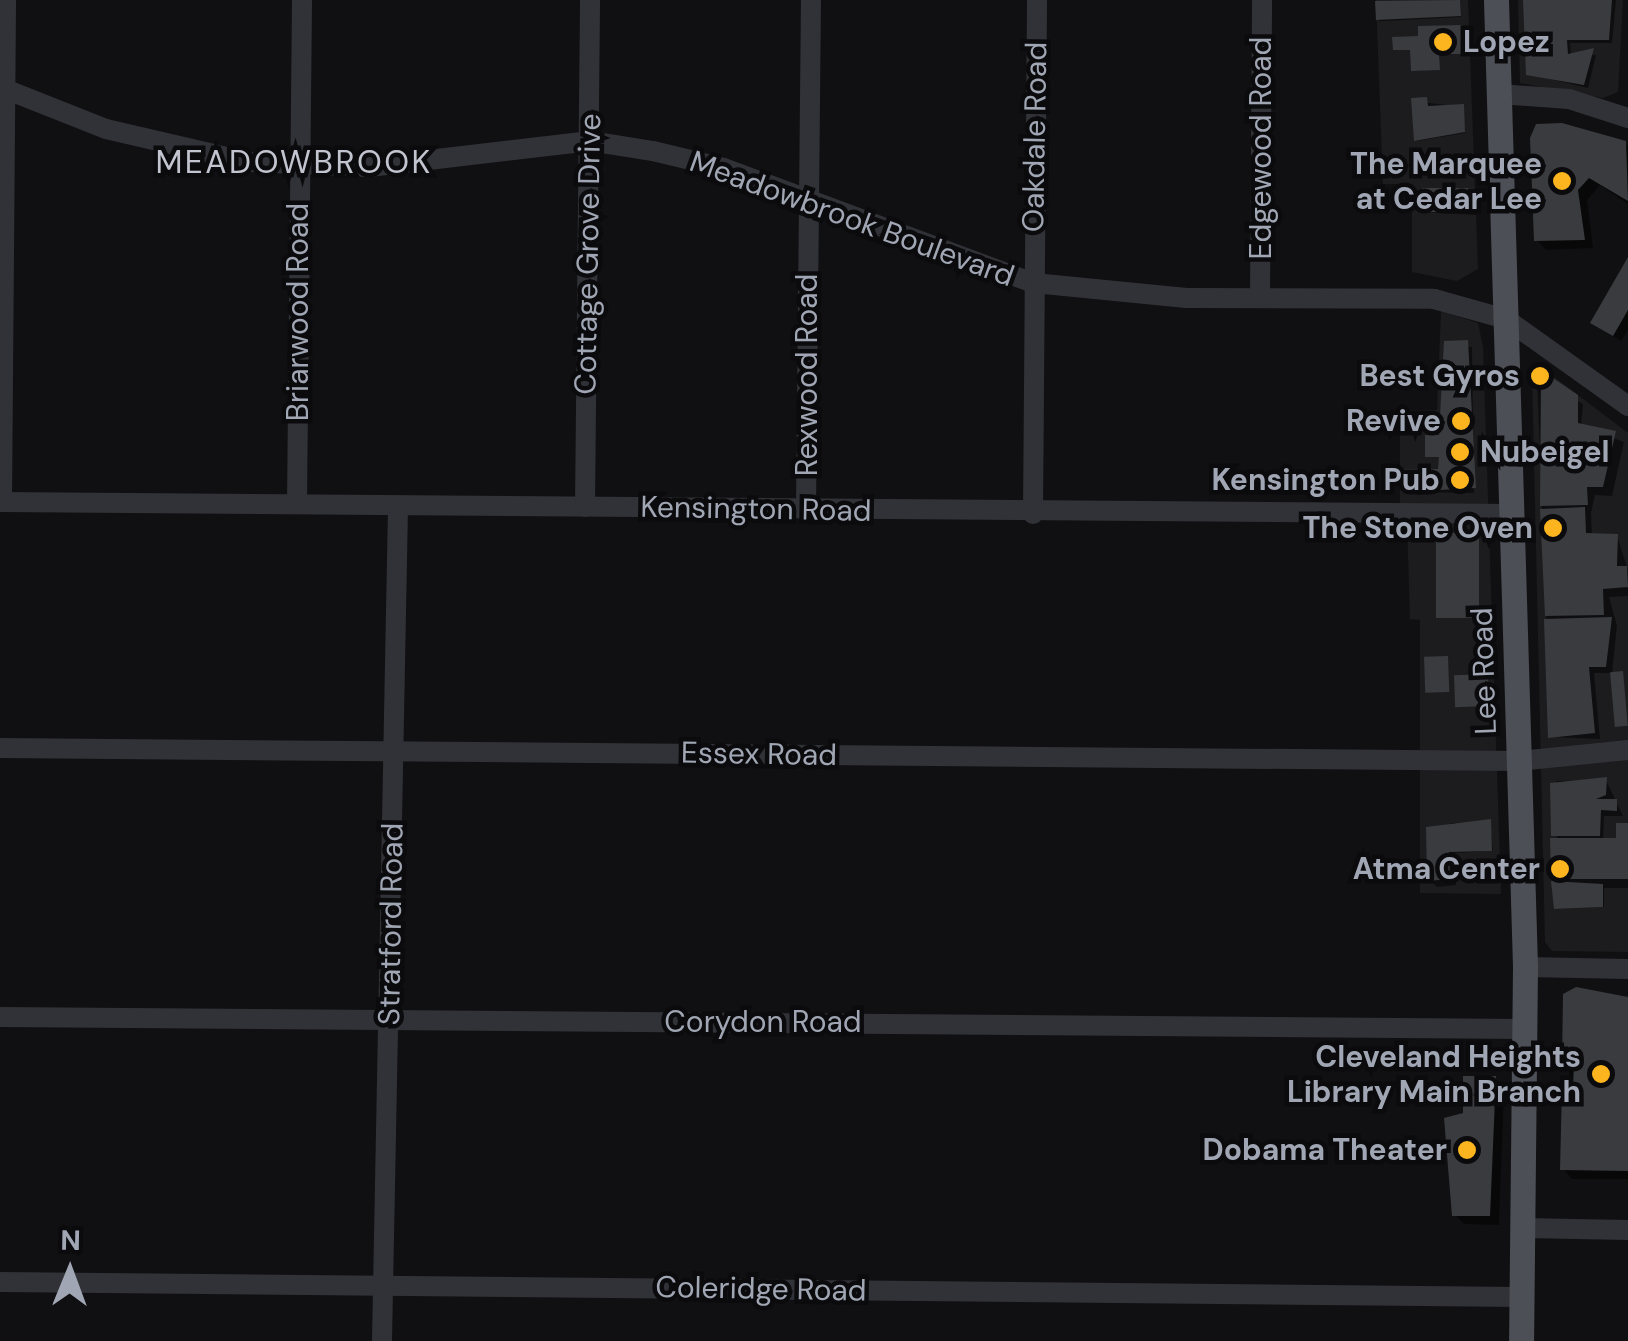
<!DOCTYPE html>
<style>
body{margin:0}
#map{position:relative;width:1628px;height:1341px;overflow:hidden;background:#101012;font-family:"DM Sans",sans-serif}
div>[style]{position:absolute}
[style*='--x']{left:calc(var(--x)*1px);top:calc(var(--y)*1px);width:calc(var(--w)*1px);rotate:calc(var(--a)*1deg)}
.built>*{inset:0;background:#1c1c1f}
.shadow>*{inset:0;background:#0007;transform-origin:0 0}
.building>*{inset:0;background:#3a3b3f;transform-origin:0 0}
.minor>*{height:20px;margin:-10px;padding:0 10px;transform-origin:10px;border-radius:10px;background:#313237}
.major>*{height:25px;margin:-12.5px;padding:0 12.5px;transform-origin:12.5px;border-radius:12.5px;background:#4d4f56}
.dots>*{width:28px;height:28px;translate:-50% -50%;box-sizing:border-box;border:5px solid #0b0b0d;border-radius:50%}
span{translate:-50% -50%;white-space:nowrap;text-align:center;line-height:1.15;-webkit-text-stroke:9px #0b0b0d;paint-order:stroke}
.poi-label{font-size:30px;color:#a0a6b3;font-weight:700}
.left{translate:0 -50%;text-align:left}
.right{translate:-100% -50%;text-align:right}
.street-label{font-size:30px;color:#a0a6b3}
.neighbourhood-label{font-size:32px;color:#c2c5cf;letter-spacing:2.5px}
.north{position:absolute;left:20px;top:1221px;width:100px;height:100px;-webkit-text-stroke:8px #0b0b0d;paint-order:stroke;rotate:1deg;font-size:28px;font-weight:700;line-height:40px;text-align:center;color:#a0a6b3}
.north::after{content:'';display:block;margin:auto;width:35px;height:45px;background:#a0a6b3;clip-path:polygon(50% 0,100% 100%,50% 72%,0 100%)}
</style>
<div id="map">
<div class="built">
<div style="clip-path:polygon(1376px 0,1468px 0,1478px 269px,1457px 281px,1412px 272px,1412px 184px,1383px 184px)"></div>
<div style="clip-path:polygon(1518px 0,1623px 0,1618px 92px,1603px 98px,1520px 83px)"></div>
<div style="clip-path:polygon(1441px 311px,1478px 323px,1483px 347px,1501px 894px,1420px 893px,1420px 620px,1410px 619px,1407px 522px,1400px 521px,1400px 410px,1437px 410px)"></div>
<div style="clip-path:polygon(1545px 370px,1628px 433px,1628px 952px,1552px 951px,1545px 942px,1532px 371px)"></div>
</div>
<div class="shadow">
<div style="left:1460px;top:0;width:17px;height:82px;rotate:87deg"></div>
<div style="clip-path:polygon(1526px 0,1616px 0,1612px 43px,1570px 43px,1571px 56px,1596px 55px,1588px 88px,1528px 74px)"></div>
<div style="clip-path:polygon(1414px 101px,1462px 107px,1465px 133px,1417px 141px)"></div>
<div style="clip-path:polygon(1574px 126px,1628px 146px,1628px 204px,1600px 185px,1587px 200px,1593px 248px,1546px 250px,1537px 240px)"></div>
<div style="clip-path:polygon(1473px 191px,1477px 215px,1425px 212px)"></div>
<div style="clip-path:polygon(1628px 263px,1628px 330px,1621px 341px,1593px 322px)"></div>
<div style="clip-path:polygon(1446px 344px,1472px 347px,1474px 493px,1406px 492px,1441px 471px,1441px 457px,1428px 456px,1441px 438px)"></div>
<div style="clip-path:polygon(1537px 377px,1583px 404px,1581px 426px,1624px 442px,1612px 496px,1595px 495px,1591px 513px,1592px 536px,1617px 536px,1628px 570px,1628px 596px,1609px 597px,1617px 626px,1612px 673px,1594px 673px,1600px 739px,1551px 737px)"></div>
<div style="clip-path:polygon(1606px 780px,1623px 816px,1604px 816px,1603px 841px,1618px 841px,1628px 826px,1628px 888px,1604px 888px,1604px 907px,1558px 909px,1556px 781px)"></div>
<div style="clip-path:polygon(1451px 823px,1490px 822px,1493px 851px,1454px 853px,1456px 885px,1437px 887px,1430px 880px)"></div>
<div style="clip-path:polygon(1628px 998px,1628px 1179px,1572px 1179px,1563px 1169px,1576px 1090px,1564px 1060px)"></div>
<div style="clip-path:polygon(1495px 1078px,1504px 1088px,1499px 1225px,1464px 1224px,1454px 1214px)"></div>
</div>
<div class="building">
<div style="clip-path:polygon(1460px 0,1461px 16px,1376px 20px,1375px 1px)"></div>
<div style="clip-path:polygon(1523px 0,1612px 0,1609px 40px,1567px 40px,1568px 54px,1594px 48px,1584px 85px,1526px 75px)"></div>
<div style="clip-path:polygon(1462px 25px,1463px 54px,1439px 54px,1440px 70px,1411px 71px,1410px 50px,1393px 50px,1392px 37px,1418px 36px,1418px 26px)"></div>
<div style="clip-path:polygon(1427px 97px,1428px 106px,1464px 104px,1465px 132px,1414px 141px,1411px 98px)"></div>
<div style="clip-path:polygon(1562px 123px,1626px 141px,1628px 201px,1589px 178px,1578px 190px,1585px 240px,1534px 241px,1530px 138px,1536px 124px)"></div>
<div style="left:1474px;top:188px;width:24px;height:52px;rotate:90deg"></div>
<div style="clip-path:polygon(1628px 257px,1628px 310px,1613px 336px,1590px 323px)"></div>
<div style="clip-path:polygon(1468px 340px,1476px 488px,1402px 492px,1402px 469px,1438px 469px,1439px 457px,1425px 457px,1425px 435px,1439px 435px,1444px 341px)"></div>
<div style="clip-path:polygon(1541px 370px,1578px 395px,1578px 423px,1616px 431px,1603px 487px,1587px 487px,1588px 505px,1540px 506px)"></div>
<div style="clip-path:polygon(1585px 507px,1586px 533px,1618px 534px,1617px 566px,1627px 566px,1628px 587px,1603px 589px,1604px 615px,1545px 616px,1540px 509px)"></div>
<div style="left:1436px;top:533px;width:43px;height:85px"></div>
<div style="clip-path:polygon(1612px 617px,1606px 667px,1589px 667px,1595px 733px,1548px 738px,1544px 619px)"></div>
<div style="left:1448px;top:656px;width:36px;height:24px;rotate:88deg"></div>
<div style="left:1623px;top:671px;width:55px;height:13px;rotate:85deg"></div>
<div style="left:1488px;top:674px;width:32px;height:34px;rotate:88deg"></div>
<div style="clip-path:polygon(1607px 777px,1606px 795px,1596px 799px,1617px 799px,1617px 811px,1601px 810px,1600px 836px,1551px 836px,1550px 783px)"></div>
<div style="clip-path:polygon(1491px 819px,1492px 851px,1449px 852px,1450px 879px,1427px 881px,1426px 827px)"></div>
<div style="clip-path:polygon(1616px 823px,1628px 823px,1628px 879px,1551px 879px,1550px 838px,1616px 838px)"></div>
<div style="clip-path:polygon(1551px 881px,1603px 884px,1603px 907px,1554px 909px)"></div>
<div style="clip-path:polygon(1576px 987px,1628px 997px,1628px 1171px,1560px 1170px,1562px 1087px,1573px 1087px,1574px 1061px,1562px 1061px,1563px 994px)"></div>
<div style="clip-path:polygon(1463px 1076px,1496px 1076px,1490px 1216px,1452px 1216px,1444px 1118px,1463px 1113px)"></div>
</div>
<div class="minor">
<div style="--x:0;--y:87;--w:114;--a:21.6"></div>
<div style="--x:106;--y:129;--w:146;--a:13.1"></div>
<div style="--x:248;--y:162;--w:121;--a:2.4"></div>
<div style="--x:369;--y:167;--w:223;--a:-6.7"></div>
<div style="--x:590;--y:141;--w:64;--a:9"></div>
<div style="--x:653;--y:151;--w:73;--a:13.5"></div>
<div style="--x:724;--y:168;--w:331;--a:20.4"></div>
<div style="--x:1034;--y:283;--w:153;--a:5.6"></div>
<div style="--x:1186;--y:298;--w:248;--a:0.2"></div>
<div style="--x:1434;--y:299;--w:75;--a:15.5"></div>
<div style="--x:1506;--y:319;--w:150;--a:35.5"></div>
<div style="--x:1499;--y:94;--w:70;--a:4.1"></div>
<div style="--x:1569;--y:99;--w:62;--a:17.9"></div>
<div style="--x:1260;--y:297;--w:297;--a:-89.6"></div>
<div style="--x:0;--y:502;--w:1512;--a:0.45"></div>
<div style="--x:2;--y:502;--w:502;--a:-89.54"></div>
<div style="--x:297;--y:504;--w:504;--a:-89.43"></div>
<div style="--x:585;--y:507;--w:507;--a:-89.43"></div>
<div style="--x:806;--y:509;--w:509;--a:-89.44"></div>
<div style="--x:1033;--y:514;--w:514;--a:-89.55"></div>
<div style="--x:0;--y:748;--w:1519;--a:0.49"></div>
<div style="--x:1519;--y:761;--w:110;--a:-5.8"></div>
<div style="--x:1525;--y:967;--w:103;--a:1.1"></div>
<div style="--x:0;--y:1017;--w:1525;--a:0.45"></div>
<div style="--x:1523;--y:1228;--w:105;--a:1.1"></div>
<div style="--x:0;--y:1282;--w:1522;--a:0.56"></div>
<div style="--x:382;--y:1341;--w:835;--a:-88.9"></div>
</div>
<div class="major">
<div style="--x:1496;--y:0;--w:967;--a:88.28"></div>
<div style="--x:1525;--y:967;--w:374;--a:90.6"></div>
</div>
<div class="dots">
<div style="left:1443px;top:42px;background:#fcb51e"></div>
<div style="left:1562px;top:181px;background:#fcb51e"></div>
<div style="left:1540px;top:376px;background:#fcb51e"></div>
<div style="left:1461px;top:421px;background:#fcb51e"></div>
<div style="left:1460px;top:452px;background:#fcb51e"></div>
<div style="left:1460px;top:480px;background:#fcb51e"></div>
<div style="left:1553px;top:528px;background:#fcb51e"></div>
<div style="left:1560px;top:869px;background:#fcb51e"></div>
<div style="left:1601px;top:1074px;background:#fcb51e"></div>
<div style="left:1467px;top:1150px;background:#fcb51e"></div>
</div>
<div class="poi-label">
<span class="left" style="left:1463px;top:42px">Lopez</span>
<span class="right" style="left:1542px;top:181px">The Marquee<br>at Cedar Lee</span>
<span class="right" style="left:1520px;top:376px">Best Gyros</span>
<span class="right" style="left:1441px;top:421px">Revive</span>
<span class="left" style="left:1480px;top:452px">Nubeigel</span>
<span class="right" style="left:1440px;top:480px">Kensington Pub</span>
<span class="right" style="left:1533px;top:528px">The Stone Oven</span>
<span class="right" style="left:1540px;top:869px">Atma Center</span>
<span class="right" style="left:1581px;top:1074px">Cleveland Heights<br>Library Main Branch</span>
<span class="right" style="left:1447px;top:1150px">Dobama Theater</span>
</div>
<div class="street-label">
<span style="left:1035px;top:137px;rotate:-89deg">Oakdale Road</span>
<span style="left:1261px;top:148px;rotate:-90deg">Edgewood Road</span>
<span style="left:852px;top:219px;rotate:20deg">Meadowbrook Boulevard</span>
<span style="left:588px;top:254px;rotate:-89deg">Cottage Grove Drive</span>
<span style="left:298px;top:312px;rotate:-90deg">Briarwood Road</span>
<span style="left:807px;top:375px;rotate:-90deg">Rexwood Road</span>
<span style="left:756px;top:509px;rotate:1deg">Kensington Road</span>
<span style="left:1484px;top:671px;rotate:-92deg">Lee Road</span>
<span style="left:759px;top:754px;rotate:1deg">Essex Road</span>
<span style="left:391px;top:924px;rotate:-89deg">Stratford Road</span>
<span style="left:763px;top:1022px">Corydon Road</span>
<span style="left:761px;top:1289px;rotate:1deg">Coleridge Road</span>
</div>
<div class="neighbourhood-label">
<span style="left:294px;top:162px">MEADOWBROOK</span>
</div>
<div class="north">N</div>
</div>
